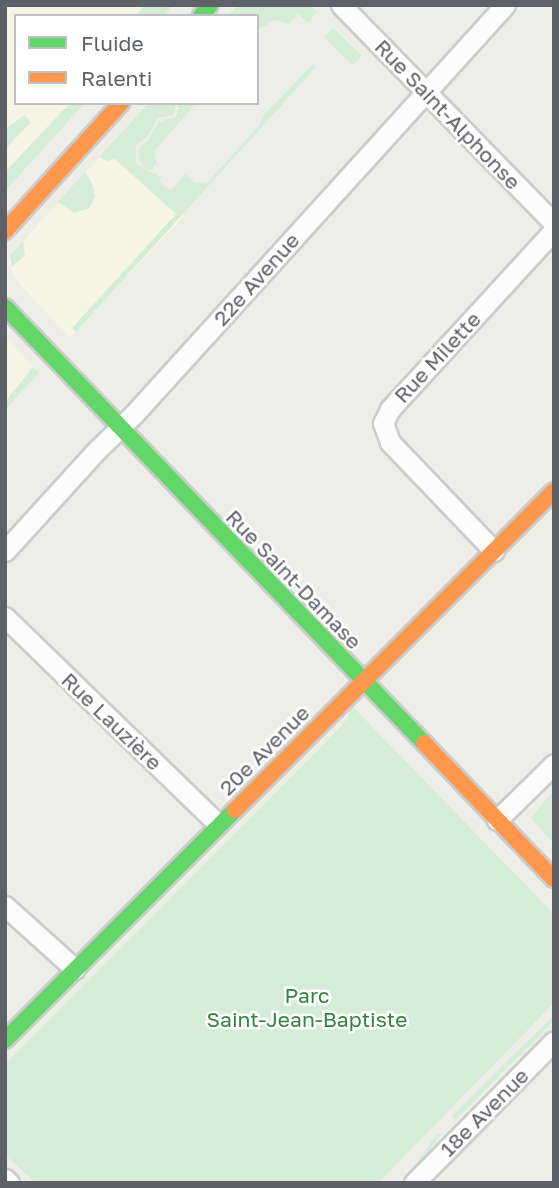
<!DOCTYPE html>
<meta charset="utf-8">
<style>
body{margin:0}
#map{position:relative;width:559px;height:1188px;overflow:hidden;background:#eeeee9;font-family:"Golos Text",sans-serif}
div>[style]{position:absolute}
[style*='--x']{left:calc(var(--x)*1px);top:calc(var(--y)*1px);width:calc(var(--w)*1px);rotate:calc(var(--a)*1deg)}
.commercial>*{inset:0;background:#f7f5e3}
.green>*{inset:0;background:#d5ecd6;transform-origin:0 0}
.roads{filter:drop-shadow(2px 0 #cbcccb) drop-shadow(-2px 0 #cbcccb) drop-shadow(0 2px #cbcccb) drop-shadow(0 -2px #cbcccb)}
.street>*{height:19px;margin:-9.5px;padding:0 9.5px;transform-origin:9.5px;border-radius:9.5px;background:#fcfcfc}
.fast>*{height:16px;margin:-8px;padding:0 8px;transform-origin:8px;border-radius:8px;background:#63d668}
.slow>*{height:16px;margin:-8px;padding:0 8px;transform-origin:8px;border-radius:8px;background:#ff974d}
span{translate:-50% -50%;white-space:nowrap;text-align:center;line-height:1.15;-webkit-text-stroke:5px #fff;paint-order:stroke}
.street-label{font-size:21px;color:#5e6168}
.park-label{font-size:21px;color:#2e873b}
.frame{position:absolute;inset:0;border:7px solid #5e6168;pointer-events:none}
.legend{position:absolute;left:14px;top:14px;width:245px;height:91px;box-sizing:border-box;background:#fff;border:2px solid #bfc0c3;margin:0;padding:9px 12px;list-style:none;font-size:21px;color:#5e6168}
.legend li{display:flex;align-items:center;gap:14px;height:35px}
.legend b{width:35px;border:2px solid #bfc0c3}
</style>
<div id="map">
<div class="commercial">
<div style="clip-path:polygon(5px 5px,173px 5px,164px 16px,16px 16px,16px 103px,85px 103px,5px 191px)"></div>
<div style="clip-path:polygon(109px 147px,184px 216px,70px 338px,15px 279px,9px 261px,16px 249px)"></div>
<div style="clip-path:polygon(5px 337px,39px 373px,5px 410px)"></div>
</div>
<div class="green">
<div style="clip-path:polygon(145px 5px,173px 5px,164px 16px,135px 16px)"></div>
<div style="clip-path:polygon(237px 5px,310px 5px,317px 12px,308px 23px,298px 14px,289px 24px,275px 20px,257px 30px,257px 16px,228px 16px)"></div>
<div style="left:333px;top:28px;width:40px;height:13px;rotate:44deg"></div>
<div style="clip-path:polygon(313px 64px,316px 67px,76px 332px,72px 328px,176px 214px,115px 159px,107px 161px,99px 157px,149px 103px,176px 103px,174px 115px,158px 118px,147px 137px,136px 145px,136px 164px,161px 177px,159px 181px,171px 191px,185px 174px,195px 183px,208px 182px,259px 126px,263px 116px)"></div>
<div style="clip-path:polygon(70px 103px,85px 103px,5px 191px,5px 172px)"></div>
<div style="clip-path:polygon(180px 103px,196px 103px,156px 149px,154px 157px,158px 164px,154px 165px,153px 170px,145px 168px,138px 158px,139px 148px,149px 139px,158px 122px,176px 117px)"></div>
<div style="clip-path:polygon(24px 115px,31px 122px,5px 149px,5px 130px)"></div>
<div style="clip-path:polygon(85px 172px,93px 185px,95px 197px,89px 208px,74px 213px,58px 202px)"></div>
<div style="clip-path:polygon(23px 241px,25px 255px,12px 267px,10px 256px)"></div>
<div style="clip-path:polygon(33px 367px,39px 373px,5px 410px,5px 402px)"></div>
<div style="clip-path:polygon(352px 706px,554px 914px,554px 1003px,378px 1183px,36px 1183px,5px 1155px,5px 1064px,331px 737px,347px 719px)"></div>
<div style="clip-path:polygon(554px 790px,554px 844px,531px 818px)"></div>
<div style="clip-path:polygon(554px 1015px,554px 1021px,456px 1120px,452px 1116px)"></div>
<div style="left:437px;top:1133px;width:4px;height:70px;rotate:34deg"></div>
</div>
<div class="roads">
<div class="street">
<div style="--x:341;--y:5;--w:305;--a:45.7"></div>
<div style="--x:5;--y:551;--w:137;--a:-47.7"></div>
<div style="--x:97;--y:450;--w:52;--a:-44.2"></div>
<div style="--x:134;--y:414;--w:552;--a:-47.79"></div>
<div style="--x:494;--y:551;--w:151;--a:-133.7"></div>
<div style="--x:390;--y:442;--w:20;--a:-110"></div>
<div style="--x:383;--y:423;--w:16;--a:-63"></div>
<div style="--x:390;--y:409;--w:243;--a:-47.5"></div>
<div style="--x:5;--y:617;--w:297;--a:44.2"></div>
<div style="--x:497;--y:820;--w:80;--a:-44.5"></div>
<div style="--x:5;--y:906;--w:94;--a:42"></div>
<div style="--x:5;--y:1179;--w:6;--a:45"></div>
<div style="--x:414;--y:1183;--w:199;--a:-45.4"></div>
</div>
<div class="fast">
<div style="--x:201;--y:16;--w:14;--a:-51"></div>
<div style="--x:5;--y:307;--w:605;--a:46.14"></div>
<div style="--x:5;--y:1040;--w:325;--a:-45"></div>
</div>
<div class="slow">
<div style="--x:5;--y:231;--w:173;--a:-47.8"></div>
<div style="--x:424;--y:743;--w:188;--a:46.3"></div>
<div style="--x:235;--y:810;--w:451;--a:-45"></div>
</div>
</div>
<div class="street-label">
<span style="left:448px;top:114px;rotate:46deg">Rue Saint-Alphonse</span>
<span style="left:256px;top:279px;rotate:-48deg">22e Avenue</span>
<span style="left:437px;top:357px;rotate:-47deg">Rue Milette</span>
<span style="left:294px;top:579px;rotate:46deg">Rue Saint-Damase</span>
<span style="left:112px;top:721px;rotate:44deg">Rue Lauzière</span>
<span style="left:264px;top:750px;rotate:-45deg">20e Avenue</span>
<span style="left:484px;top:1112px;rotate:-45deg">18e Avenue</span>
</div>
<div class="park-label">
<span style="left:307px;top:1007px">Parc<br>Saint-Jean-Baptiste</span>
</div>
<div class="frame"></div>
<ul class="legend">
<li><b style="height:9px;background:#63d668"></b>Fluide</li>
<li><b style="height:9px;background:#ff974d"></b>Ralenti</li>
</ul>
</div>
